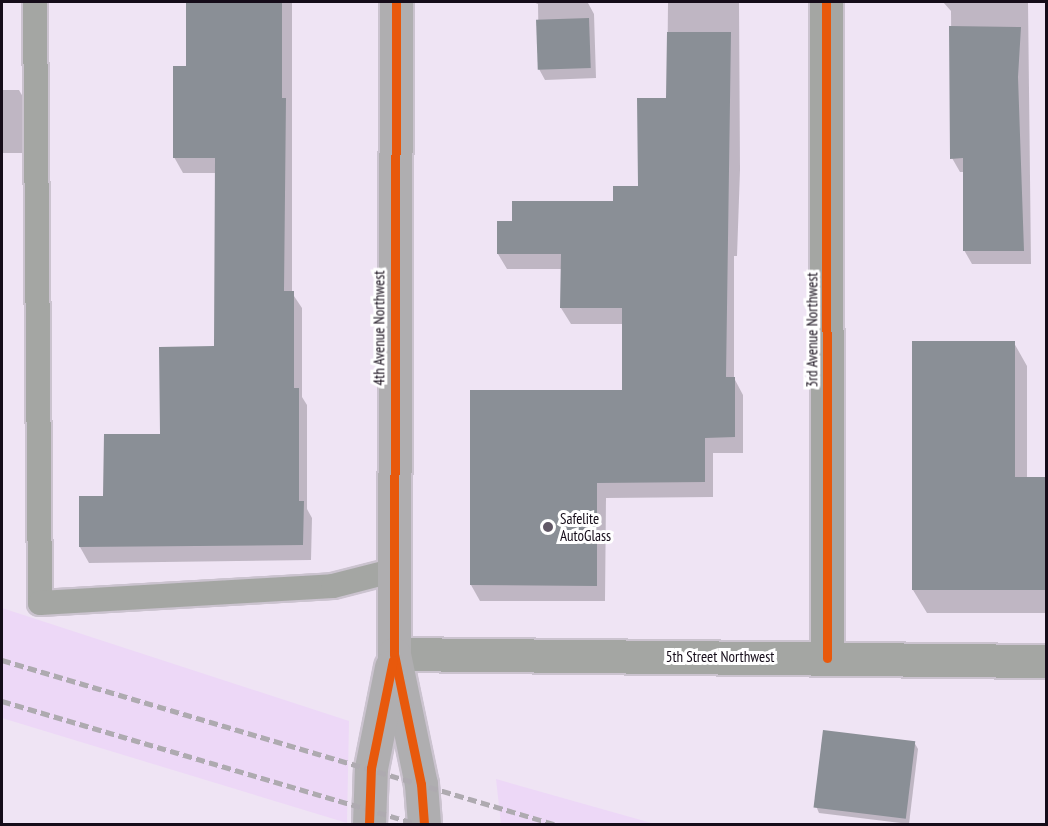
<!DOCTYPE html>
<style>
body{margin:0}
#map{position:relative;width:1048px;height:826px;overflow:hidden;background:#efe4f4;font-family:"PT Sans Narrow",sans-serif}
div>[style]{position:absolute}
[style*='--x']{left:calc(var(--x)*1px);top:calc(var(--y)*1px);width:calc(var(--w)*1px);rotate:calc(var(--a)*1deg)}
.built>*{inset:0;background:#edd8f7}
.shadow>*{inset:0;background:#0003}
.building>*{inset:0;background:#8a8f96;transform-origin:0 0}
.roads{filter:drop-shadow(2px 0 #cbc3cf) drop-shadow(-2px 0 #cbc3cf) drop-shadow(0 2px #cbc3cf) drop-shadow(0 -2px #cbc3cf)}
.service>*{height:24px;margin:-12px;padding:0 12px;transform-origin:12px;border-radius:12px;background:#a4a6a3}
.minor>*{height:33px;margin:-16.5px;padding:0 16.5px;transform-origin:16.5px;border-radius:16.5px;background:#a4a6a3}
.secondary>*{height:33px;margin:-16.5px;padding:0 16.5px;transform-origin:16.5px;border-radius:16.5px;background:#afaeb0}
.rail>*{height:4.5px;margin-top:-2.25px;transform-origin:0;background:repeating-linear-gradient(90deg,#aeaab0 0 9px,transparent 0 13.5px)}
.cycleway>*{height:9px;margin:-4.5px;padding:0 4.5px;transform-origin:4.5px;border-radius:4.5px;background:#e8590c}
.dots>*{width:16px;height:16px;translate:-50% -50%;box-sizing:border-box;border:3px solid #fff;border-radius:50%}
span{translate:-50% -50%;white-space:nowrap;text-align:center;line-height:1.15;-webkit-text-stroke:6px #fff;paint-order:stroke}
.street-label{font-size:15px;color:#150c19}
.poi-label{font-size:15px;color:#150c19}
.left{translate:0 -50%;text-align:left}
.frame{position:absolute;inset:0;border:3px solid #150c19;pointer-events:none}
</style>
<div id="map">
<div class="built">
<div style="clip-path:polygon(2px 608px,349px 721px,347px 823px,2px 718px)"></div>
<div style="clip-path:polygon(496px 779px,655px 824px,501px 824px)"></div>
</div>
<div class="shadow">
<div style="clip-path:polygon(214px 2px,292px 2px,292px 293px,302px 308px,302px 397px,307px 405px,307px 509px,312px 518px,311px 560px,89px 563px,80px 547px,80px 498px,105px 497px,162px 436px,215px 347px,217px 173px,183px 173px,174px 157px,188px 67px)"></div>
<div style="clip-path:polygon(533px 2px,588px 3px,594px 14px,596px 78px,545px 80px,539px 69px,538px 4px)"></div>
<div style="clip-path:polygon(739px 2px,740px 170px,737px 256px,734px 256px,734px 378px,743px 395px,743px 453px,713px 453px,713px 497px,606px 498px,605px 601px,480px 601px,471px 585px,624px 391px,624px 324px,571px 324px,561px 308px,562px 269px,507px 269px,498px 254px,514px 222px,614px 202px,639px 188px,667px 100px,668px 3px)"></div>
<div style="clip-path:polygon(943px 2px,1028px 2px,1031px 264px,972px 264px,964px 250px,964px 172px,960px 172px,952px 158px,951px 11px)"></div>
<div style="clip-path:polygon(2px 90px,19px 90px,27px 104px,26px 153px,2px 153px)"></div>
<div style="clip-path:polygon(1014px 343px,1027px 366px,1027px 479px,1046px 479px,1046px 613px,927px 613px,913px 590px)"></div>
<div style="clip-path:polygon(2px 448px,3px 494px,2px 494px)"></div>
<div style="clip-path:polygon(914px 742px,918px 749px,909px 824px,819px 813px,816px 806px)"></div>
</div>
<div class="building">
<div style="clip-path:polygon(186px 2px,282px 2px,282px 98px,286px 98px,284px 291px,294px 291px,294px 388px,299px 388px,299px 501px,304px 501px,303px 545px,79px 547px,79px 496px,103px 496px,104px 434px,160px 434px,159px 347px,214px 346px,215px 158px,173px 158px,173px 66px,186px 66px)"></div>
<div style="left:589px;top:18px;width:50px;height:53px;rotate:88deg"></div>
<div style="clip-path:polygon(949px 26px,1021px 27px,1018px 77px,1024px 251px,963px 251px,963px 158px,950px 159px)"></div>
<div style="clip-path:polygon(667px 32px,731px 32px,726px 377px,735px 377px,735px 437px,705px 438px,705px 482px,597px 483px,597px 586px,470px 585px,470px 390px,622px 390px,622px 308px,560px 308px,561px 254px,497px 254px,497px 221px,512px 221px,512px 201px,613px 201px,613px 186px,638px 186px,637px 98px,666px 98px)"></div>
<div style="clip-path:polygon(912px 341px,1015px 341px,1015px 477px,1047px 477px,1047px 590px,912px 590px)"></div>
<div style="left:823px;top:730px;width:93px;height:78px;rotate:7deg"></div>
</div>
<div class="roads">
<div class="service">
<div style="--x:35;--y:2;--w:601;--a:89.52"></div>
<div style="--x:40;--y:603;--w:293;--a:-3.3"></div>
<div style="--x:333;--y:586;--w:61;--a:-14.3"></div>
</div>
<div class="minor">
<div style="--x:826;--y:2;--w:656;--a:89.91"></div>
<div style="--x:394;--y:654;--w:652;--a:0.62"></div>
</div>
<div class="secondary">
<div style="--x:396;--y:2;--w:652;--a:90.18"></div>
<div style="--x:394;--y:654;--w:133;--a:78.3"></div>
<div style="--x:421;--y:784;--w:40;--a:85.7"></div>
<div style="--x:369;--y:824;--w:56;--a:-88"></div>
<div style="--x:371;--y:768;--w:103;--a:-78.8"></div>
</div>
</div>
<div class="rail">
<div style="--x:2;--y:660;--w:576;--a:16.55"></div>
<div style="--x:2;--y:701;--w:432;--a:16.5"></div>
</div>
<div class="cycleway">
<div style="--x:396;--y:2;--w:652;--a:90.18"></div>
<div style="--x:394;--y:654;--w:133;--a:78.3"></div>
<div style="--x:421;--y:784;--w:40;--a:85.7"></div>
<div style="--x:826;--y:2;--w:656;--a:89.91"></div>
<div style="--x:369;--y:824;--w:56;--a:-88"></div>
<div style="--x:371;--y:768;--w:110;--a:-78.5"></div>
</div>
<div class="dots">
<div style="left:548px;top:527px;background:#615866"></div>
</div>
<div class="street-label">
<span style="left:379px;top:328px;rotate:-90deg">4th Avenue Northwest</span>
<span style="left:812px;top:330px;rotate:-90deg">3rd Avenue Northwest</span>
<span style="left:720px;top:657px">5th Street Northwest</span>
</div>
<div class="poi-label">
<span class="left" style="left:560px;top:527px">Safelite<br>AutoGlass</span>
</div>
<div class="frame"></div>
</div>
